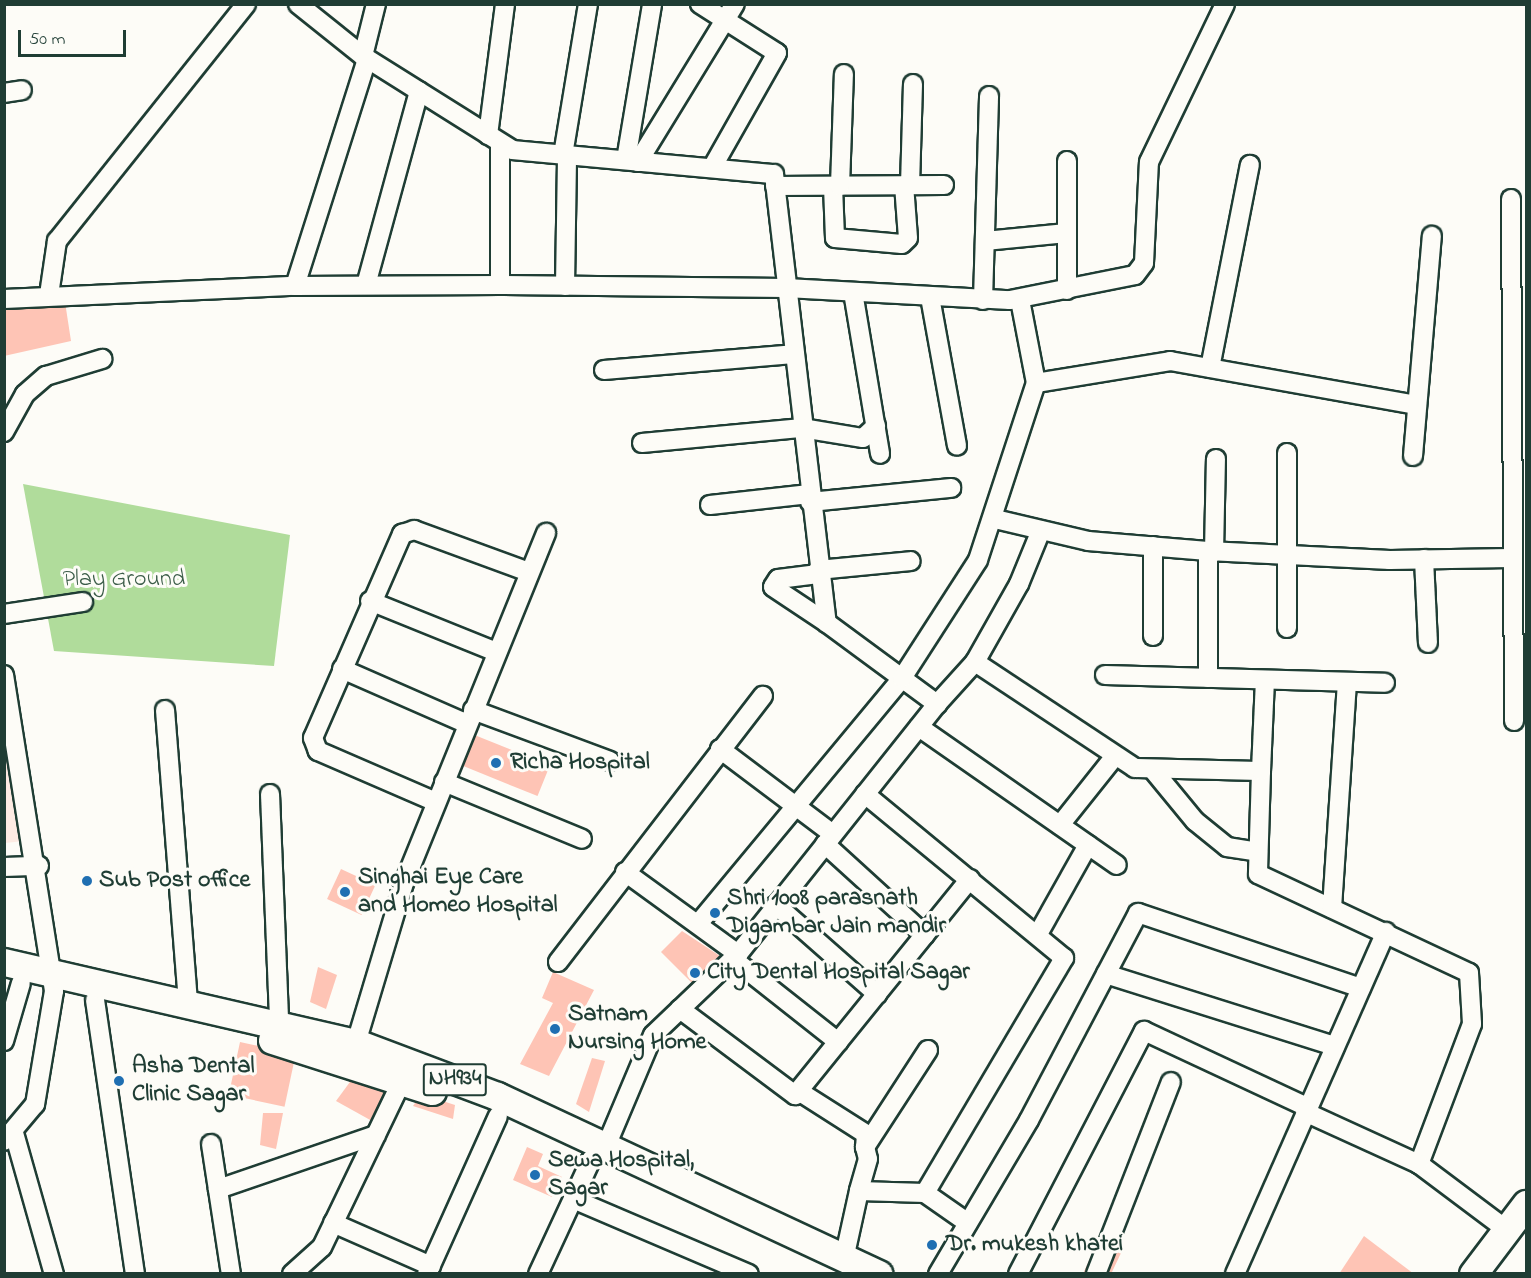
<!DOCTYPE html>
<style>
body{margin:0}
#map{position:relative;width:1531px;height:1278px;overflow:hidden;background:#fdfcf7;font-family:"Indie Flower",sans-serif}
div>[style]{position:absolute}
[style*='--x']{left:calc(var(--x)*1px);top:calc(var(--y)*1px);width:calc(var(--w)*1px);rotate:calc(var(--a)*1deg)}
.built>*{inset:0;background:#fdebe3}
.green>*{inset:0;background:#b0dc9b}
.building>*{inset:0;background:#fec4b5;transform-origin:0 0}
.roads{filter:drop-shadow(2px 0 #1f3d34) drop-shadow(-2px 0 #1f3d34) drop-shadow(0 2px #1f3d34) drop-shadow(0 -2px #1f3d34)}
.minor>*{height:18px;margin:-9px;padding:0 9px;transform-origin:9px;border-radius:9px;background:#fdfcf7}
.highway>*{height:27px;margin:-13.5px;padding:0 13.5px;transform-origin:13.5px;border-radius:13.5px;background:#fdfcf7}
.dots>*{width:16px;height:16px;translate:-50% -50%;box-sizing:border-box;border:3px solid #fdfcf7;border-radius:50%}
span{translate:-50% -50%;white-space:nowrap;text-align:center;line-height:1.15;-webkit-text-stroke:6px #fdfcf7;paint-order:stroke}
.shield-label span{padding:2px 4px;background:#fdfcf7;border:2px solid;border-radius:4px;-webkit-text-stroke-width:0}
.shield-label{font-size:22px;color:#1f3d34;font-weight:700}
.park-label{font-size:24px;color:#3c5d49}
.poi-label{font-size:24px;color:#1f3d34;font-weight:700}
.left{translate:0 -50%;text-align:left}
.frame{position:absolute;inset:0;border:6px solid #1f3d34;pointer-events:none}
.scale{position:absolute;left:18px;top:30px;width:108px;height:27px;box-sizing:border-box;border:3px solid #1f3d34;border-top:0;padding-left:8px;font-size:18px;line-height:21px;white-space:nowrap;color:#1f3d34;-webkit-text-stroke:4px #fdfcf7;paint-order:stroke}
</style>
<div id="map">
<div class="built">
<div style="clip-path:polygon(4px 742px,24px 841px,5px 843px,4px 843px)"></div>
</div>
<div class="green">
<div style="clip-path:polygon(23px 484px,290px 535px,274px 666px,54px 651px)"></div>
</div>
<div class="building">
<div style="clip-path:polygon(63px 289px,71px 341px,4px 356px,4px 292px)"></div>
<div style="left:472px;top:734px;width:84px;height:33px;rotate:22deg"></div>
<div style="left:341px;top:869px;width:38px;height:33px;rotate:25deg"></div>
<div style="clip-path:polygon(682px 931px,723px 958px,696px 987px,661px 952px)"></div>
<div style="clip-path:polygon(318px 967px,337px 975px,326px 1009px,310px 1002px)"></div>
<div style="clip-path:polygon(553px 972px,594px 990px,549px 1076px,520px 1064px,553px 1003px,542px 998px)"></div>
<div style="left:240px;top:1042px;width:57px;height:54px;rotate:12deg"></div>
<div style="clip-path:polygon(592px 1058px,605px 1061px,589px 1112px,576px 1104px)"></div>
<div style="clip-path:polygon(358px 1071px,391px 1084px,372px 1121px,336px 1101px)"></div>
<div style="clip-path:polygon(421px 1094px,455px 1105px,453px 1119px,413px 1106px)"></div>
<div style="clip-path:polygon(263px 1113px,283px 1113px,276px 1149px,260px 1145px)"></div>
<div style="clip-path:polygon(527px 1147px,543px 1154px,538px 1166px,562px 1177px,552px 1197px,513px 1180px)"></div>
<div style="clip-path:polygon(1364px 1236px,1414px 1274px,1339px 1274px)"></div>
<div style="clip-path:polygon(1097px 1242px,1121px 1253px,1111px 1274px,1083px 1274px)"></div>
</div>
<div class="roads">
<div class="minor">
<div style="--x:298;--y:4;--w:83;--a:38.7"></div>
<div style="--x:363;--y:56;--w:177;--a:32.1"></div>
<div style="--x:513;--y:150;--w:262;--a:5.3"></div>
<div style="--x:774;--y:174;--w:452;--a:83.3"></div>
<div style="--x:827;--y:623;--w:137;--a:36.4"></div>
<div style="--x:937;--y:704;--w:320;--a:128.5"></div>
<div style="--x:738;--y:954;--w:117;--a:136.4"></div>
<div style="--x:653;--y:1035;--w:121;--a:112.9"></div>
<div style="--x:606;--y:1146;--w:21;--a:137"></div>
<div style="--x:591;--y:1160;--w:126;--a:114.9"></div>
<div style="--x:700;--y:4;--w:91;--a:32.5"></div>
<div style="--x:777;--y:53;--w:132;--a:119.5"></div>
<div style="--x:363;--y:56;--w:54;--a:-76"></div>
<div style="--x:4;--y:93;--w:18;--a:-9"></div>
<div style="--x:488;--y:135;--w:132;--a:-82.6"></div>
<div style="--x:563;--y:155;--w:153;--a:-80.6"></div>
<div style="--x:626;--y:160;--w:158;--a:-80.5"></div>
<div style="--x:638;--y:162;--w:185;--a:-58.5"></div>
<div style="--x:910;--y:185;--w:101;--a:-88.3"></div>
<div style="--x:775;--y:186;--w:169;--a:-0.3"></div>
<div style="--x:833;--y:186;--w:52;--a:87.8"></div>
<div style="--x:835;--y:238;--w:67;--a:5.1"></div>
<div style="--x:902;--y:244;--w:8;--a:-45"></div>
<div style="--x:908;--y:238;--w:53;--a:-94.3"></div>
<div style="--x:840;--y:186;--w:112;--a:-88"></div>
<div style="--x:1511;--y:199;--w:522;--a:89.67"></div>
<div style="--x:985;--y:241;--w:82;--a:-5.6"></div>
<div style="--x:366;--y:285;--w:201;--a:-74.7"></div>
<div style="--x:500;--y:285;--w:142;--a:-90"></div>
<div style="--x:295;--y:286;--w:238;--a:-72.4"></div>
<div style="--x:565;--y:286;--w:131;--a:-89.1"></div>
<div style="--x:1067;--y:290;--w:129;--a:-90"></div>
<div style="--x:853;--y:292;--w:164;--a:80.5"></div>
<div style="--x:49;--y:295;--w:55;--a:-81.6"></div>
<div style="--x:57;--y:241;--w:303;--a:-51.4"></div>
<div style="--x:930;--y:297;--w:151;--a:79.7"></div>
<div style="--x:4;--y:299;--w:291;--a:-2.6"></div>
<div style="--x:295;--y:286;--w:205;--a:-0.3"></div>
<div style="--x:500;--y:285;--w:286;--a:0.6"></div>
<div style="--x:786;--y:288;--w:224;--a:3.1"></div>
<div style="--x:1010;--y:300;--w:127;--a:-11.3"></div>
<div style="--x:1135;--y:275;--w:15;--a:-53"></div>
<div style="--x:1144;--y:263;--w:101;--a:-87.2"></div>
<div style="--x:1149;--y:162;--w:175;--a:-64.3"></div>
<div style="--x:983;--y:300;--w:204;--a:-88.3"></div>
<div style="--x:1210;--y:368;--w:207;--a:-78.9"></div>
<div style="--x:604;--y:370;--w:190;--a:-4.8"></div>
<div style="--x:1036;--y:383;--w:136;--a:-9.3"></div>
<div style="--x:1170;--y:361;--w:251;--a:10.1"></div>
<div style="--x:4;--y:432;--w:43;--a:-61.1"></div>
<div style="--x:25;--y:394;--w:28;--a:-41"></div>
<div style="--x:46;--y:376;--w:59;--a:-16.9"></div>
<div style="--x:642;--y:443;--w:161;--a:-5.4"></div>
<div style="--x:802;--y:428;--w:62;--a:9.3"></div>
<div style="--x:863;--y:438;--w:18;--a:-43"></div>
<div style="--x:1413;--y:456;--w:221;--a:-85.1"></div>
<div style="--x:810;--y:502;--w:142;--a:-5.7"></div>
<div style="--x:710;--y:505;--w:100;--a:-6.3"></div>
<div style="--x:995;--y:519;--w:96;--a:13.3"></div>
<div style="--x:1088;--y:541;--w:120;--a:4.8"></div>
<div style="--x:1208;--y:551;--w:182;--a:2.8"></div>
<div style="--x:1390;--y:560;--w:123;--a:-0.9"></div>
<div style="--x:1153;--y:546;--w:90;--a:90"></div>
<div style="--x:1208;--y:551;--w:127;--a:90"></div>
<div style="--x:1214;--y:552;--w:93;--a:-88.8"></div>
<div style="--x:1424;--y:559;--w:84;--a:87.3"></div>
<div style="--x:818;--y:570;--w:93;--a:-5.5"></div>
<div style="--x:818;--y:574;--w:40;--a:172.9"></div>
<div style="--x:778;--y:579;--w:9;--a:122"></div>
<div style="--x:773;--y:587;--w:65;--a:33.7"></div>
<div style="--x:370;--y:601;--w:136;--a:22"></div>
<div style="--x:4;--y:614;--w:80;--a:-8.6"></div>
<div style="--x:1287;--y:628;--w:175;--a:-90"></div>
<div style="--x:975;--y:662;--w:90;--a:-60.6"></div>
<div style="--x:1019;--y:584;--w:58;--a:-67.8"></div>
<div style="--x:342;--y:669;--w:137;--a:23.7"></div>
<div style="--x:4;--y:675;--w:320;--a:81"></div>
<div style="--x:54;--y:991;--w:115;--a:99.5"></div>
<div style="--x:35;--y:1104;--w:48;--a:130"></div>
<div style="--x:1105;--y:675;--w:280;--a:1.6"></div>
<div style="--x:937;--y:704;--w:57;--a:-47.9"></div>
<div style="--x:975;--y:662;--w:192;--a:33.5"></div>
<div style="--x:1135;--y:768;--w:126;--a:1.4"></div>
<div style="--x:1261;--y:771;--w:103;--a:91.7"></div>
<div style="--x:1258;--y:874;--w:233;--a:25.1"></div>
<div style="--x:1469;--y:973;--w:51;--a:86.6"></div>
<div style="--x:1472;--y:1024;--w:150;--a:110.7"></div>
<div style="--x:1419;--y:1164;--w:110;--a:36.9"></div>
<div style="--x:165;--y:710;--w:294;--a:85.5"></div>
<div style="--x:473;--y:710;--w:146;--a:20.4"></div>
<div style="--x:919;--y:727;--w:241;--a:34.9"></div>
<div style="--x:720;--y:749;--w:141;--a:37"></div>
<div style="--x:1153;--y:770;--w:66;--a:50.5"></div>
<div style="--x:1195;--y:821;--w:41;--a:39.1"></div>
<div style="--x:1227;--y:847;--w:30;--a:9"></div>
<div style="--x:1261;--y:771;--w:91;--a:-87.5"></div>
<div style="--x:444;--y:782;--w:149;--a:22.4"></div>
<div style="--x:270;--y:794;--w:229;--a:87.7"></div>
<div style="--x:865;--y:794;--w:258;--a:39.5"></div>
<div style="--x:1064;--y:958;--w:273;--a:120.6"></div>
<div style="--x:436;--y:802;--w:129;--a:-156.6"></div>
<div style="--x:318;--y:751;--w:14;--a:-111"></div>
<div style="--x:313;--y:738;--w:223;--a:-66.4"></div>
<div style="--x:402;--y:534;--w:13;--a:-18"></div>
<div style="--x:414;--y:530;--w:122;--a:20.1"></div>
<div style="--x:1060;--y:825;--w:88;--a:-51.4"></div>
<div style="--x:825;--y:844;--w:135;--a:42.3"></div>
<div style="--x:4;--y:867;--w:35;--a:-2"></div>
<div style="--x:625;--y:872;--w:140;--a:36"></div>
<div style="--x:776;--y:905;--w:135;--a:41.4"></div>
<div style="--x:1332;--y:908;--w:226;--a:-86.2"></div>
<div style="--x:698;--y:924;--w:320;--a:-50.3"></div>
<div style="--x:902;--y:678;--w:140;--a:-57.2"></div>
<div style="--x:978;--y:560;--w:186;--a:-71.9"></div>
<div style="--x:1036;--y:383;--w:85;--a:-100.9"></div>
<div style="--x:1038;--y:934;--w:102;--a:-60.7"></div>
<div style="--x:733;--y:959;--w:134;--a:38.3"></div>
<div style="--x:558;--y:962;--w:336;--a:-52.4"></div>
<div style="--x:1106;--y:974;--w:240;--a:17.5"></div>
<div style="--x:95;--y:1000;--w:277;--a:81.7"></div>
<div style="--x:680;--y:1009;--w:144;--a:36.8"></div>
<div style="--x:795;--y:1095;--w:278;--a:-51"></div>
<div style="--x:4;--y:1041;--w:60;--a:-73.7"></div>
<div style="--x:356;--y:1043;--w:167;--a:-73.3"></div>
<div style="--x:404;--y:883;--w:378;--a:-67.9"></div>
<div style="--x:928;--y:1050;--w:116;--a:123"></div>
<div style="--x:865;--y:1147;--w:12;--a:76"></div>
<div style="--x:868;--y:1159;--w:33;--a:106"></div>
<div style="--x:859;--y:1191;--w:66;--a:1.7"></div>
<div style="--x:925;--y:1193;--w:52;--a:34.9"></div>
<div style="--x:800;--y:1092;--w:78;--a:32.5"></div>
<div style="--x:866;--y:1134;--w:13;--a:94"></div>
<div style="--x:1305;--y:1112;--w:125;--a:24.5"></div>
<div style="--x:14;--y:1133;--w:147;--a:74.2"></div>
<div style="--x:211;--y:1144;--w:132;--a:81.3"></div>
<div style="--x:218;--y:1189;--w:167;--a:-18.9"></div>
<div style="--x:573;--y:1199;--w:191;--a:23.1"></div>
<div style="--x:333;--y:1223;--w:107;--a:23.7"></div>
<div style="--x:844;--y:1259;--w:70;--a:-77.6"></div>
<div style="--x:292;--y:1274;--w:40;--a:-42"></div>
<div style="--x:322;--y:1247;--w:184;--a:-64.3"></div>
<div style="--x:427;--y:1274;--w:173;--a:-65.8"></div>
<div style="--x:938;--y:1274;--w:179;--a:-59.4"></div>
<div style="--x:1029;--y:1120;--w:234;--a:-62.2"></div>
<div style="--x:1138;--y:913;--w:235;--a:18.6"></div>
<div style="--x:1018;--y:1274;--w:274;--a:-62.6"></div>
<div style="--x:1144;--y:1031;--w:180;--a:25"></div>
<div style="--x:1096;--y:1274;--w:206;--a:-68.7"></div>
<div style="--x:1235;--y:1274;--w:374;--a:-66.2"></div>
</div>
<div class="highway">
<div style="--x:4;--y:962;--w:361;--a:13"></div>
<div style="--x:356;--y:1043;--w:151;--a:20.6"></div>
<div style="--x:497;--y:1096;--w:421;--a:25"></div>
<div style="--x:272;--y:1040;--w:168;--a:17.7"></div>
<div style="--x:1473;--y:1274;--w:88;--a:-52.9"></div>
</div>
</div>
<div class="dots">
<div style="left:496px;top:763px;background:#1f6fb2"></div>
<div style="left:87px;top:881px;background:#1f6fb2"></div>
<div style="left:345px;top:892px;background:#1f6fb2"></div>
<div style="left:715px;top:913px;background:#1f6fb2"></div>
<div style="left:695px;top:973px;background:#1f6fb2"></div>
<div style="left:555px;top:1029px;background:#1f6fb2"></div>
<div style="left:119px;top:1081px;background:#1f6fb2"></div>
<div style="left:535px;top:1175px;background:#1f6fb2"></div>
<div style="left:932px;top:1245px;background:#1f6fb2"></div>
</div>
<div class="shield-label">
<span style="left:455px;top:1080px">NH934</span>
</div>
<div class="park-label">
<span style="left:124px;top:580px">Play Ground</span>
</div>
<div class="poi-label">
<span class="left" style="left:510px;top:763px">Richa Hospital</span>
<span class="left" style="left:358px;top:892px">Singhai Eye Care<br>and Homeo Hospital</span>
<span class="left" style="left:99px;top:881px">Sub Post office</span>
<span class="left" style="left:727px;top:913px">Shri 1008 parasnath<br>Digambar Jain mandir</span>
<span class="left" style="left:707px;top:973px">City Dental Hospital Sagar</span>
<span class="left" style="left:568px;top:1029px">Satnam<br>Nursing Home</span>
<span class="left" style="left:132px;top:1081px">Asha Dental<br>Clinic Sagar</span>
<span class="left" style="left:548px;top:1175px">Sewa Hospital,<br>Sagar</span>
<span class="left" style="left:946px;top:1245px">Dr. mukesh khatei</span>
</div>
<div class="frame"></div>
<div class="scale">50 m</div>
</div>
